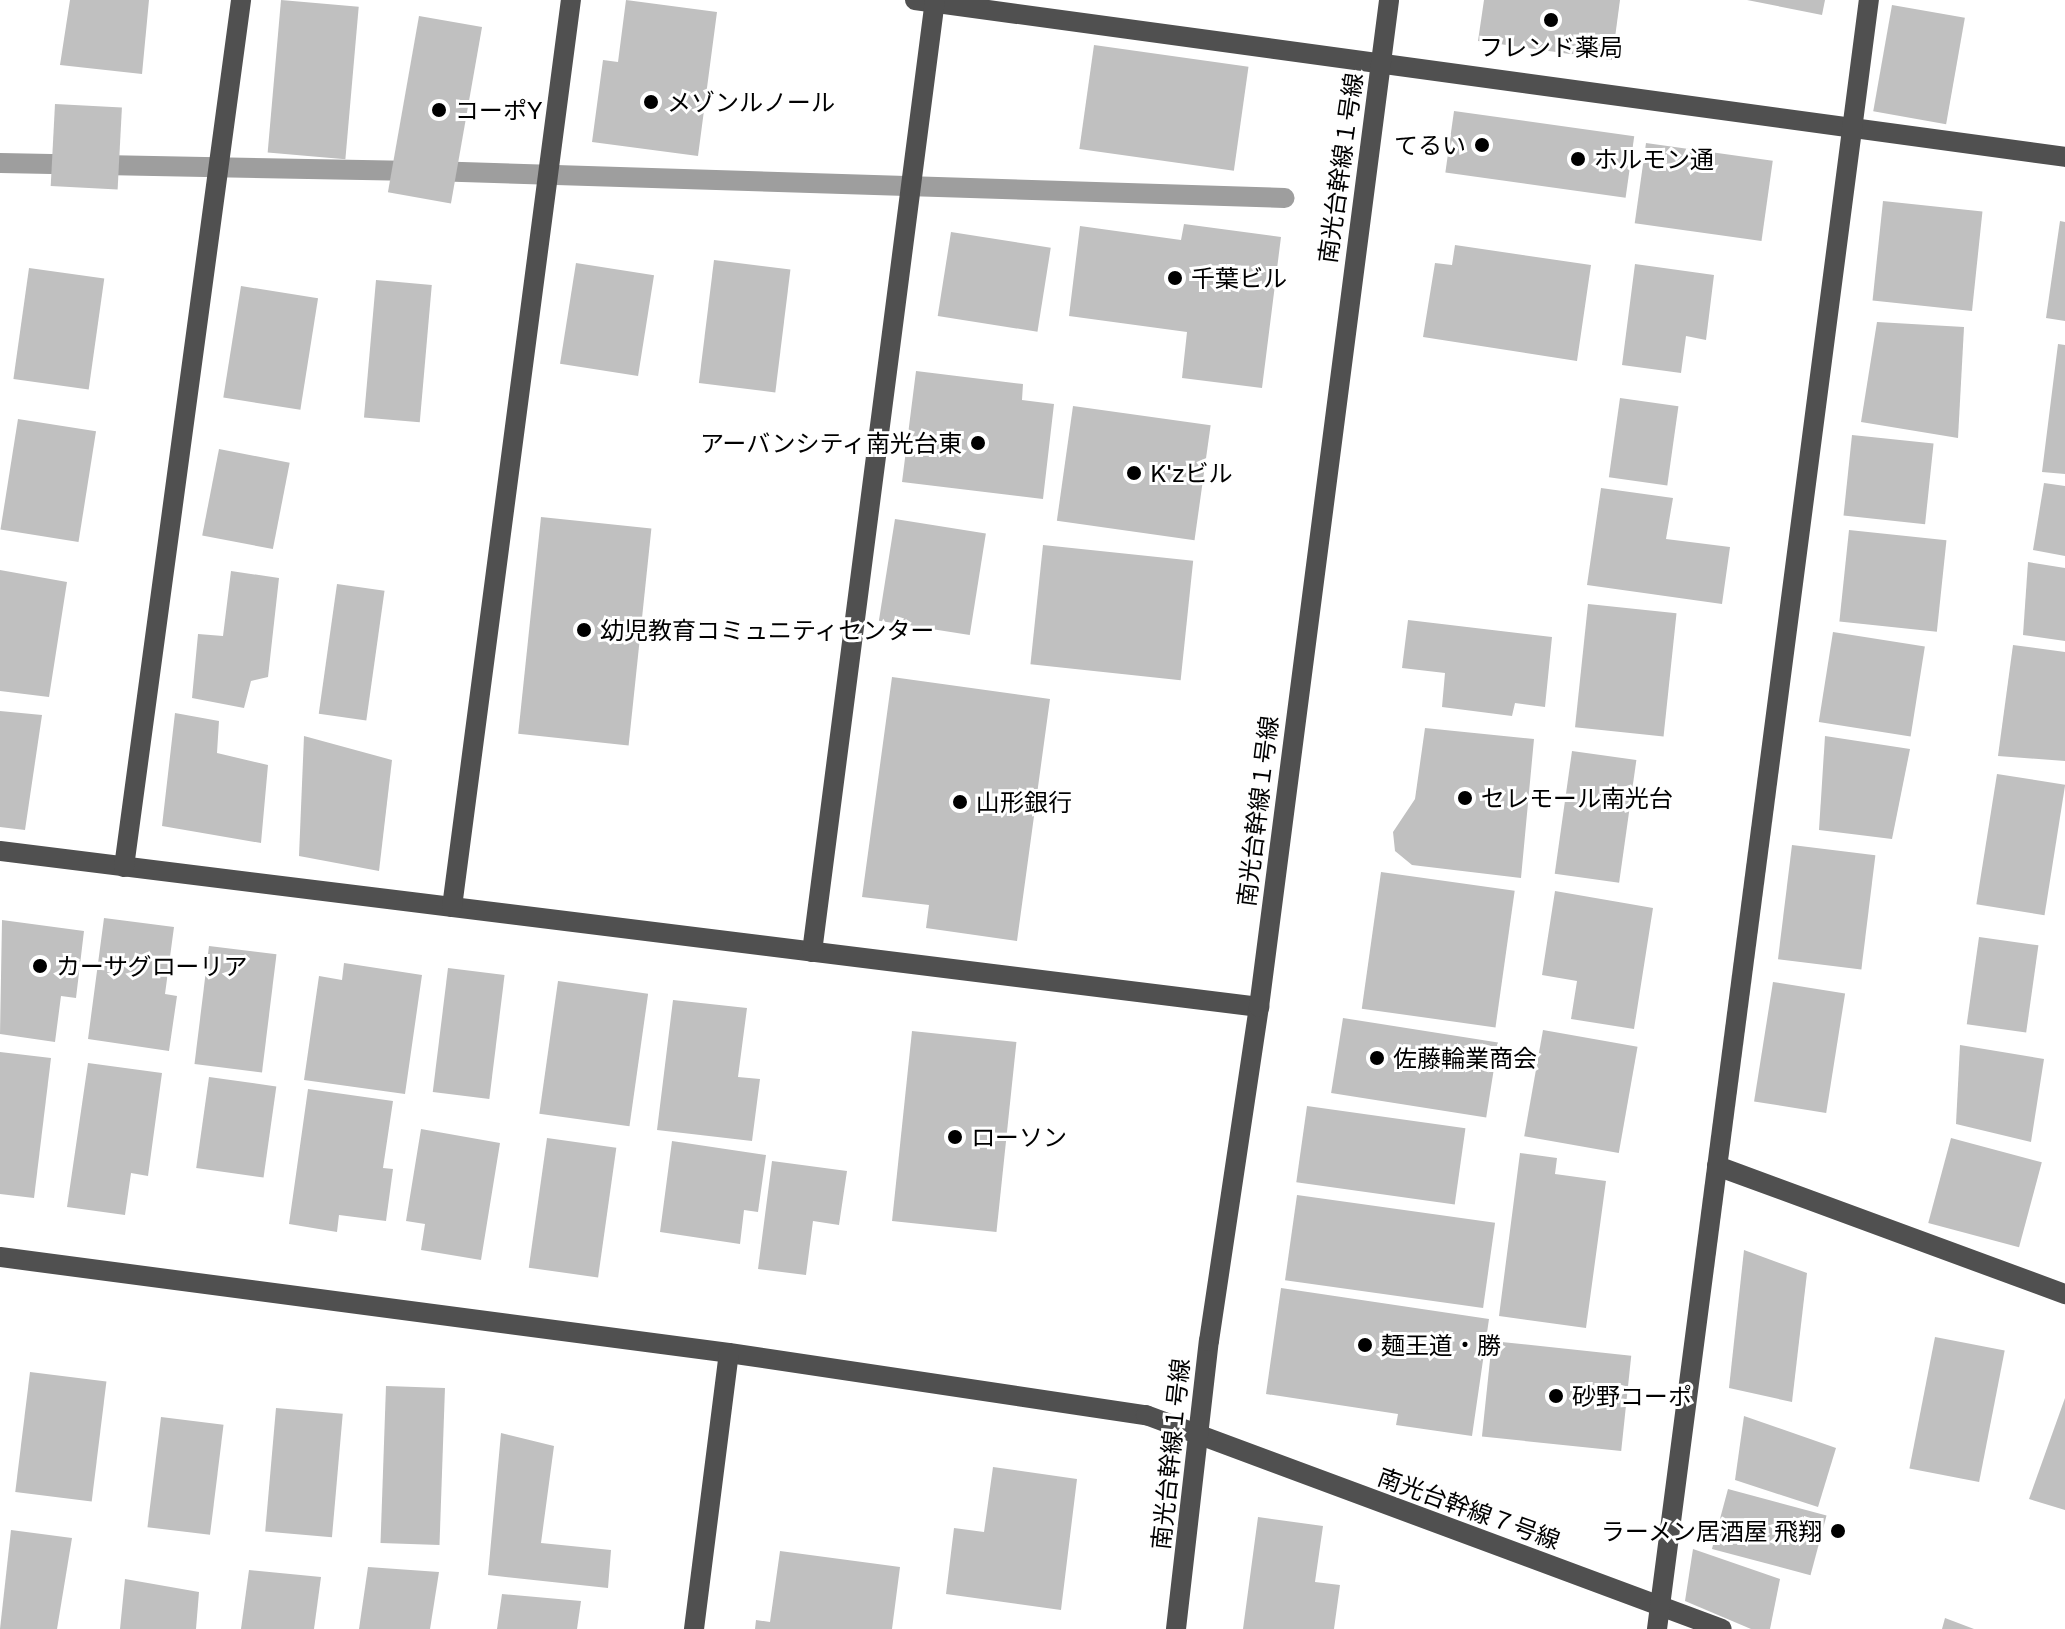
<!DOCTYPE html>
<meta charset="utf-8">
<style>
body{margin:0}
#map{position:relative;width:2065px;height:1629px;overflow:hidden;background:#fff;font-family:"Golos Text","Noto Sans JP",sans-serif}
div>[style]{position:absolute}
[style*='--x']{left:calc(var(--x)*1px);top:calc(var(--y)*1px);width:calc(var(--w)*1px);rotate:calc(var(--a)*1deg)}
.stream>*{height:20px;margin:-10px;padding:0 10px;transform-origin:10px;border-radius:10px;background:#9e9e9e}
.building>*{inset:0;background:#c0c0c0;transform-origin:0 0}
.minor>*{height:20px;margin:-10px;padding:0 10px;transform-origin:10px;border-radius:10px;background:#505050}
.dots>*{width:22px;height:22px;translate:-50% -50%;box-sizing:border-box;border:4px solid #fff;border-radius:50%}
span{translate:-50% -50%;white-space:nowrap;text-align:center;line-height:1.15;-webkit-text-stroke:6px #fff;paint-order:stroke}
.poi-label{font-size:24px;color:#000}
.left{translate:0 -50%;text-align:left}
.right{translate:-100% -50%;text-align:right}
.street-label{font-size:24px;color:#000}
</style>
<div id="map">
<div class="stream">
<div style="--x:0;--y:163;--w:430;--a:1.1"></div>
<div style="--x:430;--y:171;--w:855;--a:1.81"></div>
</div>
<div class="building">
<div style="clip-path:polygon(70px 0,149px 0,142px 74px,60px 65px)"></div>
<div style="left:281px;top:0;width:78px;height:153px;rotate:5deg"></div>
<div style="clip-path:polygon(626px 0,717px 12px,698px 156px,592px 142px,603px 60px,618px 62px)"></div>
<div style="clip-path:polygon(1484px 0,1620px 0,1612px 60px,1478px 41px)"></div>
<div style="clip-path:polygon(1747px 0,1825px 0,1822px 15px)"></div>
<div style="left:1892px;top:5px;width:74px;height:108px;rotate:10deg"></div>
<div style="left:419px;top:16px;width:64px;height:179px;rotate:10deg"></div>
<div style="left:1094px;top:45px;width:156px;height:105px;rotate:8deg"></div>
<div style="left:55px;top:104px;width:67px;height:82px;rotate:3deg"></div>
<div style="left:1454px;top:111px;width:182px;height:62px;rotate:8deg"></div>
<div style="left:1646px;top:143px;width:128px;height:81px;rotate:8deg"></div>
<div style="left:1883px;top:201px;width:100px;height:100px;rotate:6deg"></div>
<div style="clip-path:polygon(2060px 221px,2065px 222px,2065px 321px,2046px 318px)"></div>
<div style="clip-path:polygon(1184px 224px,1281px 237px,1262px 388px,1182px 378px,1187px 332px,1069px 316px,1080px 226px,1181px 240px)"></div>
<div style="left:951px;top:232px;width:101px;height:85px;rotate:9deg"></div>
<div style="clip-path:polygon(1455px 245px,1591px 265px,1577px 361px,1423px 337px,1435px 263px,1452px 265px)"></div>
<div style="left:714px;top:260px;width:77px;height:124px;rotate:7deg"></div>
<div style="left:576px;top:263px;width:79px;height:102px;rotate:9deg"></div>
<div style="clip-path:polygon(1635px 264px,1714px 275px,1706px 340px,1686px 336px,1681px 373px,1622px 365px)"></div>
<div style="left:29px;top:268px;width:76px;height:112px;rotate:8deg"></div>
<div style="left:376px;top:280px;width:56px;height:138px;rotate:5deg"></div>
<div style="left:241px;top:286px;width:78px;height:113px;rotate:9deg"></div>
<div style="clip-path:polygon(1877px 322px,1964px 327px,1958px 438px,1861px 422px)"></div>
<div style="clip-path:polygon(2058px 344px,2065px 345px,2065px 474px,2042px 472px)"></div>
<div style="clip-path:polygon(916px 371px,1023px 384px,1022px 400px,1054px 404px,1043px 499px,902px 482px)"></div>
<div style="left:1620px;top:398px;width:59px;height:80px;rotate:8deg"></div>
<div style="left:1073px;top:406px;width:139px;height:116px;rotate:8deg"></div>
<div style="left:18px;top:419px;width:79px;height:112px;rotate:9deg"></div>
<div style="left:1852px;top:435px;width:82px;height:81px;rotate:6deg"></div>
<div style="left:219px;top:449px;width:72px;height:88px;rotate:11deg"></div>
<div style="clip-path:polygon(2044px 483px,2065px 486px,2065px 556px,2033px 550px)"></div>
<div style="clip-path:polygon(1601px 488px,1673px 498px,1666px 539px,1730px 547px,1722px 604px,1587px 585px)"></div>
<div style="left:541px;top:517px;width:111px;height:218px;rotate:6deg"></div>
<div style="left:895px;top:519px;width:92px;height:103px;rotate:9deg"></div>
<div style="left:1849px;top:530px;width:98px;height:92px;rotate:6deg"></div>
<div style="left:1043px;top:545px;width:151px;height:120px;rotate:6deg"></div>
<div style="clip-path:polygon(2028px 562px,2065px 568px,2065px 641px,2023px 635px)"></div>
<div style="clip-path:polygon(0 570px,67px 582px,49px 697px,0 691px)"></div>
<div style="clip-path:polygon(231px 571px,279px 578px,268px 677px,251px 681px,244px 708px,192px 698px,198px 634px,223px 636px)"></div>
<div style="left:337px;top:584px;width:48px;height:131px;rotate:8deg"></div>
<div style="left:1588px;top:604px;width:89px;height:124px;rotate:6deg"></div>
<div style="clip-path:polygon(1408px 620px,1552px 637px,1545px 707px,1515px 703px,1512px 716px,1442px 707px,1445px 673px,1402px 668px)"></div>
<div style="left:1833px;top:632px;width:93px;height:91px;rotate:9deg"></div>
<div style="clip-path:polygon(2013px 645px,2065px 652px,2065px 761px,1998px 756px)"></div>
<div style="clip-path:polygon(892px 677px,1050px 699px,1017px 941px,926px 928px,929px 905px,862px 897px)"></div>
<div style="clip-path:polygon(0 711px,42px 715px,25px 830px,0 827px)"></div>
<div style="clip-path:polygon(175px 713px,219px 721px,217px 753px,268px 765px,261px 843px,162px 826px)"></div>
<div style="clip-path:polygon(1425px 728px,1534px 739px,1521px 878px,1412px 865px,1395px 851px,1393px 832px,1415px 799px)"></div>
<div style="clip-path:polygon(304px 736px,392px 760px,379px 871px,299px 856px)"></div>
<div style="clip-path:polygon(1825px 736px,1910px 749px,1892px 839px,1819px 830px)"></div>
<div style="left:1572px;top:751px;width:65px;height:124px;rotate:8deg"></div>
<div style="left:1997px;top:774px;width:69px;height:132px;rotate:9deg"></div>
<div style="left:1792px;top:845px;width:84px;height:115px;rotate:7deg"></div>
<div style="left:1381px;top:872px;width:135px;height:138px;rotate:8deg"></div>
<div style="clip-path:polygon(1555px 891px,1653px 908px,1634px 1029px,1571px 1019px,1577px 981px,1542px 975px)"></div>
<div style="clip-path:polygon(104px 918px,174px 927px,165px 994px,177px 996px,169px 1051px,88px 1039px)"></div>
<div style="clip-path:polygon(2px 920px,84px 931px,76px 998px,61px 996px,55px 1042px,0 1034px)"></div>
<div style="left:1979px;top:937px;width:60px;height:88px;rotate:8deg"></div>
<div style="left:209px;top:946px;width:68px;height:119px;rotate:7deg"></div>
<div style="clip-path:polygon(344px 963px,422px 975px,405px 1094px,304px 1080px,319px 976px,342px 980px)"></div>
<div style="left:448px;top:968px;width:57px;height:125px;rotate:7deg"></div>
<div style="left:558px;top:981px;width:91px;height:134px;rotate:8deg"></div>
<div style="left:1773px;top:982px;width:73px;height:121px;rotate:9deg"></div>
<div style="clip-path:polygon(673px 1000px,747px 1008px,738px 1077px,760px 1079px,752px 1141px,657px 1130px)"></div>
<div style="left:1343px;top:1018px;width:157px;height:76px;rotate:9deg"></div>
<div style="left:1543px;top:1030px;width:96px;height:108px;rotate:10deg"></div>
<div style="left:912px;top:1031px;width:105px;height:191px;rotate:6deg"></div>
<div style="clip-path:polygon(1960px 1045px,2044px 1059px,2031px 1142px,1956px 1124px)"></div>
<div style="clip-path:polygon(0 1052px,51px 1058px,34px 1198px,0 1194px)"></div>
<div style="clip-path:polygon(88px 1063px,162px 1073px,148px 1176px,131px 1173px,125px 1215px,67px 1207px)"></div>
<div style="left:209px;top:1077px;width:68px;height:92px;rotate:8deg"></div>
<div style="clip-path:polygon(308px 1089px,393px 1101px,383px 1168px,393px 1169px,386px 1221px,339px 1215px,337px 1232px,289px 1224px)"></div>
<div style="left:1307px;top:1106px;width:160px;height:77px;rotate:8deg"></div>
<div style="clip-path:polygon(421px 1129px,500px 1143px,481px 1260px,421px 1250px,425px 1224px,406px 1221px)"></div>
<div style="left:547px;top:1138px;width:70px;height:131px;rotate:8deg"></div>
<div style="left:1951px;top:1138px;width:94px;height:88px;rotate:15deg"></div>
<div style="clip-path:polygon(672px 1141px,766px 1155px,758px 1212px,744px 1210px,740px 1244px,660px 1232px)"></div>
<div style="clip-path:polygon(1520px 1153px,1557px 1158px,1555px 1174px,1606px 1181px,1586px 1328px,1499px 1316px)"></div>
<div style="clip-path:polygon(772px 1161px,847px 1171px,839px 1225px,813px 1221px,806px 1275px,758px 1269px)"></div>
<div style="left:1297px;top:1195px;width:200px;height:86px;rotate:8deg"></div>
<div style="clip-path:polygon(1744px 1250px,1807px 1273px,1792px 1402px,1729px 1388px)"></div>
<div style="clip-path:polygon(1281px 1288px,1489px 1319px,1472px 1436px,1396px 1425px,1398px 1414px,1266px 1394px)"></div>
<div style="left:1935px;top:1337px;width:71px;height:134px;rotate:11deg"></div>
<div style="left:1492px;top:1341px;width:140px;height:96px;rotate:6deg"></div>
<div style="left:30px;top:1372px;width:77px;height:121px;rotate:7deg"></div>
<div style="left:386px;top:1386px;width:59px;height:157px;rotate:2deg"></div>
<div style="clip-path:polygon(2065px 1398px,2065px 1510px,2029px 1499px)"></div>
<div style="left:276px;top:1408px;width:67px;height:124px;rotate:5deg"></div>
<div style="clip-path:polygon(1744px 1416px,1836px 1448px,1818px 1507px,1735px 1480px)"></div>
<div style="left:161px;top:1417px;width:63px;height:111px;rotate:7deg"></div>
<div style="clip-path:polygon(501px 1433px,554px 1446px,541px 1543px,611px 1550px,608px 1588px,488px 1575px)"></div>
<div style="clip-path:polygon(993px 1467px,1077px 1479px,1061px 1610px,946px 1594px,954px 1528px,984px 1532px)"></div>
<div style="left:1728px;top:1489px;width:102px;height:62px;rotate:15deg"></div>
<div style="clip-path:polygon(1258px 1517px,1323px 1526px,1315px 1582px,1340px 1585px,1334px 1629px,1243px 1629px)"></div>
<div style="clip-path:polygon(11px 1530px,72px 1538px,57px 1629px,0 1629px)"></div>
<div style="clip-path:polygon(1693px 1549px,1780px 1579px,1770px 1629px,1751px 1629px,1685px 1601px)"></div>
<div style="clip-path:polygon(780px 1551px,900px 1567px,892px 1629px,755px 1629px,756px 1620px,770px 1622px)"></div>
<div style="clip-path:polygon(368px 1567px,439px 1572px,430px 1629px,359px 1629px)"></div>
<div style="clip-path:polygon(249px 1570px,321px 1577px,314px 1629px,241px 1629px)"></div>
<div style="clip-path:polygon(125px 1579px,199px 1592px,196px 1629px,120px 1629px)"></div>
<div style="clip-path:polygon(502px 1594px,581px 1601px,577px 1629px,497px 1629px)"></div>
<div style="clip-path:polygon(1945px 1618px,1974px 1629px,1942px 1629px)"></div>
</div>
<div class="minor">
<div style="--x:915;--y:0;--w:1161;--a:7.77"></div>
<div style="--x:0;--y:851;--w:1269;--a:7.06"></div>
<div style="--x:124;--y:867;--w:875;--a:-82.31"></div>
<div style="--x:452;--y:907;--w:915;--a:-82.53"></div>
<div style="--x:812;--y:952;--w:960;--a:-82.64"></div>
<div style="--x:1717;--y:1166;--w:371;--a:20.2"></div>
<div style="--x:0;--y:1257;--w:735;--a:7.5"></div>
<div style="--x:729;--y:1353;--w:422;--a:8.5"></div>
<div style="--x:1146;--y:1415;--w:614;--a:20.38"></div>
<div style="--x:694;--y:1629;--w:278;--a:-82.8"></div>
<div style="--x:1176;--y:1629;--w:290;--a:-83.5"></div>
<div style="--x:1209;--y:1341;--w:338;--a:-81.5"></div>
<div style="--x:1259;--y:1007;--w:1015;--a:-82.64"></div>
<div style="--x:1657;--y:1629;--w:1643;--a:-82.59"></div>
</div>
<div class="dots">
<div style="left:1551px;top:20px;background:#000"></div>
<div style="left:651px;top:102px;background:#000"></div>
<div style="left:439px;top:110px;background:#000"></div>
<div style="left:1482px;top:145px;background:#000"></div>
<div style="left:1578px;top:159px;background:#000"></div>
<div style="left:1175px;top:278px;background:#000"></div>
<div style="left:978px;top:443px;background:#000"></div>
<div style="left:1134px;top:473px;background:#000"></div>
<div style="left:584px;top:630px;background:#000"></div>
<div style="left:1465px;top:798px;background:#000"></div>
<div style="left:960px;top:802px;background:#000"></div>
<div style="left:40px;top:966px;background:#000"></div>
<div style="left:1377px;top:1058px;background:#000"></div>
<div style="left:955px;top:1137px;background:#000"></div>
<div style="left:1365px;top:1345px;background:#000"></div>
<div style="left:1556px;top:1396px;background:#000"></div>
<div style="left:1838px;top:1531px;background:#000"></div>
</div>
<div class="poi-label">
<span style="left:1551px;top:47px">フレンド薬局</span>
<span class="left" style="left:667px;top:102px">メゾンルノール</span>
<span class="left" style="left:455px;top:110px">コーポY</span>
<span class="right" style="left:1466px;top:145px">てるい</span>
<span class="left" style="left:1594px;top:159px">ホルモン通</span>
<span class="left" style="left:1191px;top:278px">千葉ビル</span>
<span class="right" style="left:962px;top:443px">アーバンシティ南光台東</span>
<span class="left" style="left:1150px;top:473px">K'zビル</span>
<span class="left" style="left:600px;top:630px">幼児教育コミュニティセンター</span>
<span class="left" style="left:1481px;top:798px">セレモール南光台</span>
<span class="left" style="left:976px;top:802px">山形銀行</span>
<span class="left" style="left:56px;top:966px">カーサグローリア</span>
<span class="left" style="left:1393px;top:1058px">佐藤輪業商会</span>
<span class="left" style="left:971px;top:1137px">ローソン</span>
<span class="left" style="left:1381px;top:1345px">麺王道・勝</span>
<span class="left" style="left:1572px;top:1396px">砂野コーポ</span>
<span class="right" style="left:1822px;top:1531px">ラーメン居酒屋 飛翔</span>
</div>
<div class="street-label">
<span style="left:1340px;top:168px;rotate:-82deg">南光台幹線１号線</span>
<span style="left:1257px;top:811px;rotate:-83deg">南光台幹線１号線</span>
<span style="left:1170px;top:1454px;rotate:-84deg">南光台幹線１号線</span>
<span style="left:1469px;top:1508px;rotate:20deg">南光台幹線７号線</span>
</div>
</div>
